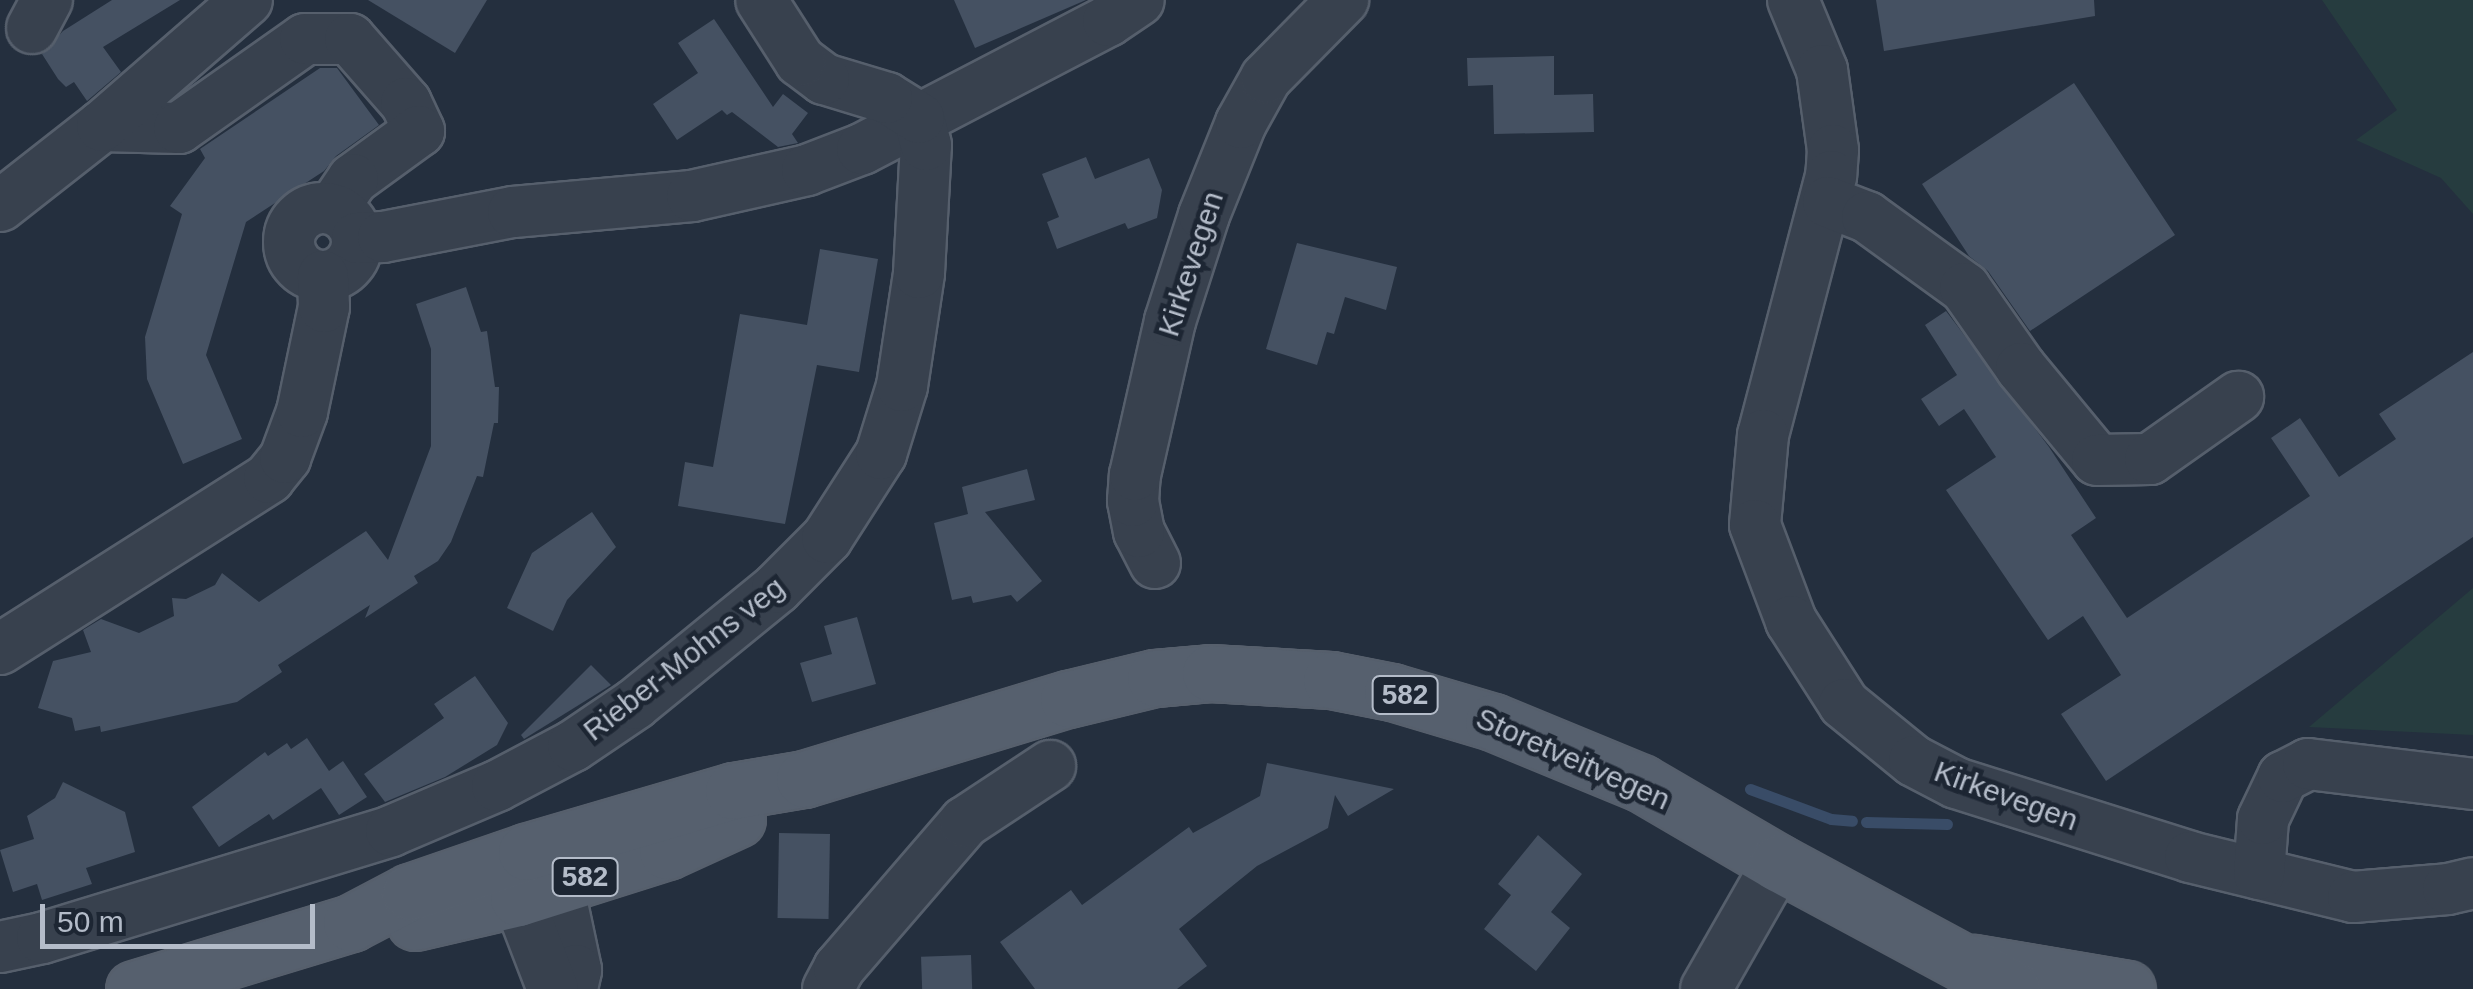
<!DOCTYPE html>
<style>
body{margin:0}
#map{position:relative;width:2473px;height:989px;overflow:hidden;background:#242f3e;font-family:Helvetica,sans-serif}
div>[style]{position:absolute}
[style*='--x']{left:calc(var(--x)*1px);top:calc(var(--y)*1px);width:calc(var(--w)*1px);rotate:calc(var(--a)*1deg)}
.green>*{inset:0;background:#263c3f}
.stream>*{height:11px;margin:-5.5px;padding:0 5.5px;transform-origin:5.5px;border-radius:5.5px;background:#394c67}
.building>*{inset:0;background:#455162;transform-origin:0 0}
.roads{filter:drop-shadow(2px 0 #565f6c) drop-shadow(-2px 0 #565f6c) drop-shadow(0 2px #565f6c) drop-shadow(0 -2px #565f6c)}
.minor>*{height:50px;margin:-25px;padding:0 25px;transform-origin:25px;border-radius:25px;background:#38414e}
.minor>.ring{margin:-25px;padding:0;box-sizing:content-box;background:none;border:50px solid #38414e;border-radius:50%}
.major>*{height:55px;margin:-27.5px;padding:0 27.5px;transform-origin:27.5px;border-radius:27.5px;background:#56606e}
span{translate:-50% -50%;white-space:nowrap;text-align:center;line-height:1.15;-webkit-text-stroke:9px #1d2633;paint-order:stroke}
.shield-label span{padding:2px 8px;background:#1d2633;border:2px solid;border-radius:8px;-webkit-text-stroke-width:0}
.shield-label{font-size:28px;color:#b4bcc9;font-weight:700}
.street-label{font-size:30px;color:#b4bcc9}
.scale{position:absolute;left:40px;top:904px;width:275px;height:45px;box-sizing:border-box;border:5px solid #b4bcc9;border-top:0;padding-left:12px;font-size:30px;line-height:35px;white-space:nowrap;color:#b4bcc9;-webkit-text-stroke:8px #1d2633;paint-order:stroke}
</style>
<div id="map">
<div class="green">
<div style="clip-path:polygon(2322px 0,2473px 0,2473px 214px,2441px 178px,2356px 140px,2397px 110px)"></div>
<div style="clip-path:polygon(2473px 588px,2473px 735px,2309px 727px)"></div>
</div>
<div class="stream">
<div style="--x:1750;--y:789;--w:86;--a:20.3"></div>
<div style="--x:1831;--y:819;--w:21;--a:5"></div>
<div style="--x:1866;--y:822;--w:81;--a:1.4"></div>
</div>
<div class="building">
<div style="clip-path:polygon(112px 0,180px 0,103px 47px,121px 72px,87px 101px,74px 82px,66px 87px,58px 79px,42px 54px,63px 31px)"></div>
<div style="clip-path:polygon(368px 0,487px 0,455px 53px)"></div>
<div style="clip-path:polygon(954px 0,1086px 0,975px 48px)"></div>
<div style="clip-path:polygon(1876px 0,2094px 0,2095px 16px,1884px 51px)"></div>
<div style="clip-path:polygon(714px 19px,773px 107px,783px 94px,808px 113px,792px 134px,798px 143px,778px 147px,732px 112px,727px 115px,722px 110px,677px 140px,653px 104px,698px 73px,678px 43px)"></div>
<div style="clip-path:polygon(1554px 56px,1554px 95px,1593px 94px,1594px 132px,1494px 134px,1493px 85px,1468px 86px,1467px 58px)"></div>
<div style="clip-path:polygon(320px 68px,337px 68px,379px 125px,336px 156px,324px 171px,246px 222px,206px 355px,242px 439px,183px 464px,147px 379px,145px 337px,182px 214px,170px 206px,205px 158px,200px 149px)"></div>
<div style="clip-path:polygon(2074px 83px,2175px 235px,2030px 331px,1988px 271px,1969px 256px,1922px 184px)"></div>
<div style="clip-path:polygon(1086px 157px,1095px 179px,1149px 158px,1162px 190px,1157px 218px,1128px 229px,1125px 223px,1057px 249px,1047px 222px,1059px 217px,1042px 174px)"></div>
<div style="clip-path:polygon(1297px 243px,1397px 267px,1386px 310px,1345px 297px,1334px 334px,1327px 332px,1317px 365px,1266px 349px)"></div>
<div style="clip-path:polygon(820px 249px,878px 259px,859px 372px,817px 365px,785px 524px,678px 506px,685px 462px,713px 467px,740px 314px,807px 325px)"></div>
<div style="clip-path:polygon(466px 287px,481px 332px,487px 331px,495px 387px,499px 387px,498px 423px,494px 423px,483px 477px,477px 476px,451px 542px,438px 561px,414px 576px,418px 583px,365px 618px,370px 605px,278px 665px,282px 672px,237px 702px,101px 732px,100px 726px,75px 731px,72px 718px,38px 708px,53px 661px,91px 652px,83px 630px,101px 619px,139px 633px,174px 616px,172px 598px,186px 599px,215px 585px,222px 573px,259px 602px,366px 531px,388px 560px,431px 446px,431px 349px,416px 304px)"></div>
<div style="clip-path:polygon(1946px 311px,2049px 447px,2096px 518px,2071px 535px,2127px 618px,2310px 496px,2271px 438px,2300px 418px,2339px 477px,2396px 439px,2379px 414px,2473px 352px,2473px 537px,2106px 781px,2061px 714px,2121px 675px,2083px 616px,2048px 640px,1946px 490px,1996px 457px,1964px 409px,1939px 426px,1921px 399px,1957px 375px,1925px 325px)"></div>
<div style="clip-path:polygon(1027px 469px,1035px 500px,985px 512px,1042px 581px,1017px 602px,1011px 595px,973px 603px,971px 596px,952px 600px,934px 523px,968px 514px,962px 487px)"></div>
<div style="clip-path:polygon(592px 512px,616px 547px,567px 600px,553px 631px,507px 608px,532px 553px)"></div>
<div style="clip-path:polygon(857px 617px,876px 684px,812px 702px,800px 663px,832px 654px,824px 626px)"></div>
<div style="clip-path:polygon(591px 665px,611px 685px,524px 739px,521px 735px)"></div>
<div style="clip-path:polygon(475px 676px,508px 723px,497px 745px,445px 777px,385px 802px,364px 774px,444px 718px,434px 704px)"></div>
<div style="clip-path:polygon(307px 738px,329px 771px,343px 761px,367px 797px,339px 815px,321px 788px,273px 820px,269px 814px,219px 847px,192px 807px,265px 752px,268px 756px,287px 743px,291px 749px)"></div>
<div style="clip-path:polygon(1267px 763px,1394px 789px,1348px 816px,1335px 795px,1328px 828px,1257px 866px,1179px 929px,1207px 966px,1177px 989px,1035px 989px,1000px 942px,1071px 890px,1082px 905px,1189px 827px,1193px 833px,1260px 796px)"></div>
<div style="clip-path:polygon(63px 782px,125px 812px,135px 852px,86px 868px,92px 884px,42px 900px,37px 884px,13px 892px,0 850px,34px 839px,27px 816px,55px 798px)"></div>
<div style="left:830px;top:834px;width:85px;height:51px;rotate:91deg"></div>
<div style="clip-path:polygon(1538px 835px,1582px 874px,1551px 912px,1570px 928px,1536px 971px,1484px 929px,1511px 895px,1498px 884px)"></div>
<div style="left:971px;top:955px;width:34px;height:50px;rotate:88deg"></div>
</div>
<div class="roads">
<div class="minor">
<div style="--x:1793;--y:0;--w:76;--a:67.5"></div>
<div style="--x:1822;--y:70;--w:81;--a:82.2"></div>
<div style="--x:1833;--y:150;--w:26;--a:94"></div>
<div style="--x:1831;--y:176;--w:268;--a:104.7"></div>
<div style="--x:1763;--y:435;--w:90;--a:95.1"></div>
<div style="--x:1755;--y:525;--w:103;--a:69.4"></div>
<div style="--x:1791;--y:621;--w:98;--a:57.4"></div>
<div style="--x:1844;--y:704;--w:90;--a:39.2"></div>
<div style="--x:1914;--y:761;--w:47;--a:27.6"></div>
<div style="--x:1956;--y:783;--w:245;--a:17.5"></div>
<div style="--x:2190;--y:857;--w:168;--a:13.8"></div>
<div style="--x:2353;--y:897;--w:95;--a:-4.8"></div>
<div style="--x:2448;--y:889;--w:26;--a:-13"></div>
<div style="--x:32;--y:28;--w:32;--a:-62"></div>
<div style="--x:102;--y:126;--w:77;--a:1.5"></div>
<div style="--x:179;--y:128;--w:154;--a:-35.2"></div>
<div style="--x:305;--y:39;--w:45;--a:0"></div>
<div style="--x:350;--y:39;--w:85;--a:48.8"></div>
<div style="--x:406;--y:103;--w:31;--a:65"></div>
<div style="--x:419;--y:131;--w:82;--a:144"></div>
<div style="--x:353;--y:179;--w:36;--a:124"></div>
<div style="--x:1828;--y:202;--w:42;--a:21"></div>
<div style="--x:1867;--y:217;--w:121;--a:35.9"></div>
<div style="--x:1965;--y:288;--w:98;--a:55"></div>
<div style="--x:2021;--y:368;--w:119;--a:50.4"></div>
<div style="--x:2097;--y:460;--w:53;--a:-1.1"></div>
<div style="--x:2150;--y:459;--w:108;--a:-35.2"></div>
<div style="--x:0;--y:206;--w:130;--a:-38.1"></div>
<div style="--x:102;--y:126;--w:192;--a:-41"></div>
<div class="ring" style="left:289px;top:208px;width:18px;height:18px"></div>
<div style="--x:357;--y:238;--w:26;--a:-2"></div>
<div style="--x:383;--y:237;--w:132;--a:-10.9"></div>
<div style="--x:513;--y:212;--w:180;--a:-5.1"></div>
<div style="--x:692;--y:196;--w:118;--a:-12.7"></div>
<div style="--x:807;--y:170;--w:59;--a:-20.9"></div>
<div style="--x:862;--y:149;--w:277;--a:-27.5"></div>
<div style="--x:1108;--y:21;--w:37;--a:-34"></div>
<div style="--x:1155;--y:563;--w:35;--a:-117"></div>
<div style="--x:1139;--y:532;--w:32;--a:-101"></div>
<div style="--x:1133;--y:501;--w:26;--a:-86"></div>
<div style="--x:1135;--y:475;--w:158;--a:-77.2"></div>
<div style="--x:1170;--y:321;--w:111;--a:-72.2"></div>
<div style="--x:1204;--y:215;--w:99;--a:-68.1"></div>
<div style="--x:1241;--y:123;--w:51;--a:-60.9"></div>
<div style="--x:1266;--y:78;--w:110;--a:-45.4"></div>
<div style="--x:0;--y:649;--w:319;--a:-32.4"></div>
<div style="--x:269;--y:478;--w:26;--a:-51"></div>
<div style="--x:285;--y:458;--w:49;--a:-69.7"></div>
<div style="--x:302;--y:412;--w:107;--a:-78.2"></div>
<div style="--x:324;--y:307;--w:31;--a:-92"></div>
<div style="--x:529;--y:855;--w:42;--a:46"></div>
<div style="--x:558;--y:885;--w:87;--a:78"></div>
<div style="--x:576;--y:970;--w:19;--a:102"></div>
<div style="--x:525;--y:857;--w:42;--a:99.7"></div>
<div style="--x:518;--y:898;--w:97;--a:69"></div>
<div style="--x:2259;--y:874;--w:55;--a:-85.8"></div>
<div style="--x:2263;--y:819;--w:47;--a:-64.5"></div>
<div style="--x:2283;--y:777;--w:28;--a:-27"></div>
<div style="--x:2308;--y:764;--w:166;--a:6.9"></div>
<div style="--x:0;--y:947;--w:43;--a:-12.1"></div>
<div style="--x:42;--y:938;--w:365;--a:-17"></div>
<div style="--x:391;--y:831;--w:115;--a:-23"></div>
<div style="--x:497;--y:786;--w:86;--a:-27.8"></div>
<div style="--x:573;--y:746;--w:75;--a:-34.1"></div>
<div style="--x:635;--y:704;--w:183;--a:-39.2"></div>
<div style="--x:777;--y:588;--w:71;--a:-45"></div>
<div style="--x:827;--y:538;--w:100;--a:-57.3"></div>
<div style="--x:881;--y:454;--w:71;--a:-72.8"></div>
<div style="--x:902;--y:386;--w:114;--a:-81.4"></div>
<div style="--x:919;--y:273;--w:128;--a:-86.9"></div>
<div style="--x:926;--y:145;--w:28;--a:-105"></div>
<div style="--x:919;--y:118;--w:38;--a:-148"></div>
<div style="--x:887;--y:98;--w:66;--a:-163.2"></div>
<div style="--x:824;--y:79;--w:30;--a:-143"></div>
<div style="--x:800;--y:61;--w:72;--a:-122.6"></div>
<div style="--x:828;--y:989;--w:24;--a:-62"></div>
<div style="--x:839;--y:968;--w:193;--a:-49.2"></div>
<div style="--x:965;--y:822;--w:102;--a:-33.4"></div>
<div style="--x:1706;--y:989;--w:145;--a:-60.3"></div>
</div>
<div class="major">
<div style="--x:415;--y:922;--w:106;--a:-13.1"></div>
<div style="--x:518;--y:898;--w:156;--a:-17.5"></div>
<div style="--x:667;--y:851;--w:77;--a:-24.6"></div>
<div style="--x:1974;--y:963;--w:155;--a:9.6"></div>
<div style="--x:134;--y:989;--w:227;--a:-16.9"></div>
<div style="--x:351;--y:923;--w:67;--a:-27.7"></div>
<div style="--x:410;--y:892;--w:123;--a:-19"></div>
<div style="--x:526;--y:852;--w:216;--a:-16.4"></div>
<div style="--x:733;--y:791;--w:72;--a:-9.6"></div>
<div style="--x:804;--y:779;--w:276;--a:-16.9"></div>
<div style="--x:1068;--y:699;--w:89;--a:-13.6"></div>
<div style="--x:1155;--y:678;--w:55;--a:-5.2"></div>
<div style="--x:1210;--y:673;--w:121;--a:3.3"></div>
<div style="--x:1331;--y:680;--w:62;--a:11.1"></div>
<div style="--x:1392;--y:692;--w:105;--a:16.5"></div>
<div style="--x:1493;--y:722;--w:160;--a:22.4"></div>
<div style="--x:1641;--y:783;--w:159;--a:30.3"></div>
<div style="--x:1778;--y:863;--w:266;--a:28.3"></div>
</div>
</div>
<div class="shield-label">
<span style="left:1405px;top:695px">582</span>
<span style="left:585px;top:877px">582</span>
</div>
<div class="street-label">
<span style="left:1191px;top:264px;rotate:-72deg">Kirkevegen</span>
<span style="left:684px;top:659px;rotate:-38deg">Rieber-Mohns veg</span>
<span style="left:1573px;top:759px;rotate:24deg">Storetveitvegen</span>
<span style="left:2006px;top:796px;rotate:20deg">Kirkevegen</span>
</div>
<div class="scale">50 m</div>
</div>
